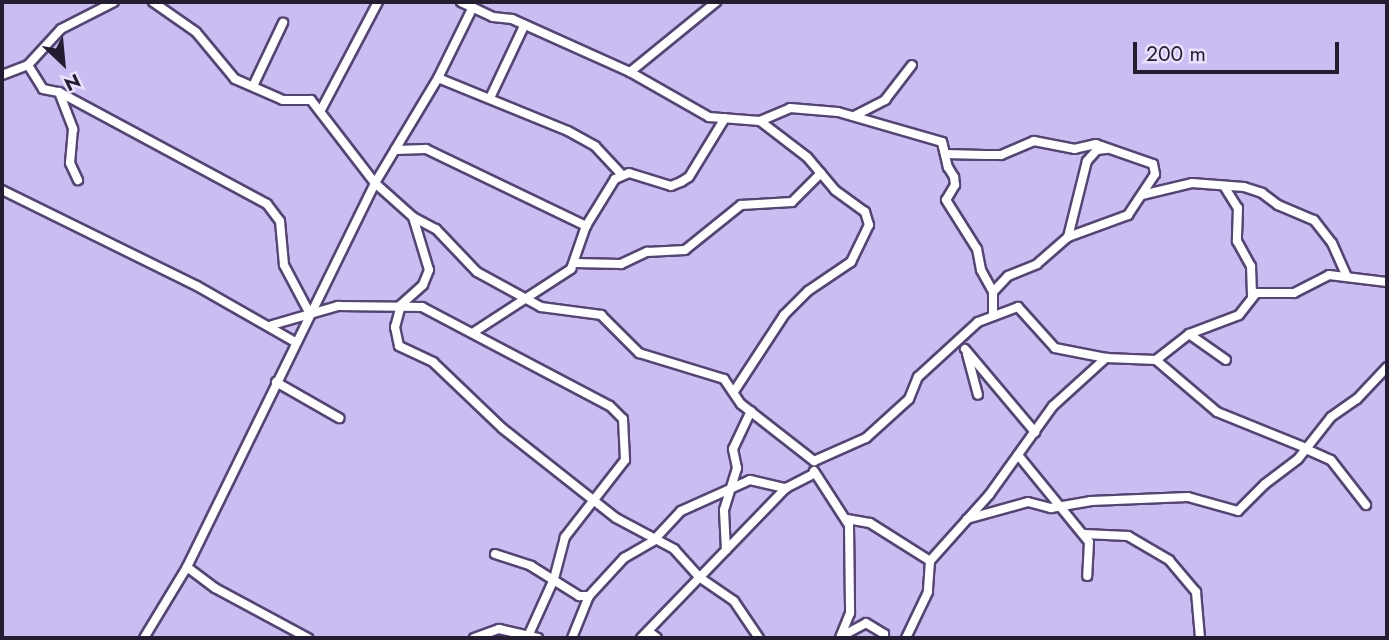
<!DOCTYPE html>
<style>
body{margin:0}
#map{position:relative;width:1389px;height:640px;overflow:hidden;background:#cbbcf1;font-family:Jost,sans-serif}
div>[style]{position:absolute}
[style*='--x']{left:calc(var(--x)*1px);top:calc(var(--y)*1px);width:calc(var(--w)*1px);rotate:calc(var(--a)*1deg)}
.roads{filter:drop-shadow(2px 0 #544573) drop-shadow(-2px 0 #544573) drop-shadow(0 2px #544573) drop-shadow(0 -2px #544573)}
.minor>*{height:8px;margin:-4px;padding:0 4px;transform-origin:4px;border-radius:4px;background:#fff}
span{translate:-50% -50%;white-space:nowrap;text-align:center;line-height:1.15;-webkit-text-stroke:6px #e9e1fd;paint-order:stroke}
.frame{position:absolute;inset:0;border:4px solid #241d31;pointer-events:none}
.north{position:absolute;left:28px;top:28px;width:70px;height:70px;-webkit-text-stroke:5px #e9e1fd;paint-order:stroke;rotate:154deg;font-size:19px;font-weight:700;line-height:28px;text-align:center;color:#241d31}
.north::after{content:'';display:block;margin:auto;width:24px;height:32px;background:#241d31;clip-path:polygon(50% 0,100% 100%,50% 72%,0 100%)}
.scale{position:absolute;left:1133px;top:42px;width:206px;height:32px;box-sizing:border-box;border:4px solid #241d31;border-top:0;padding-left:9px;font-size:21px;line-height:24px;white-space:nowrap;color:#241d31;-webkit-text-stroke:5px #e9e1fd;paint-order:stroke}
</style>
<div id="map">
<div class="roads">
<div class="minor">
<div style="--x:153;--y:2;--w:52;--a:34.9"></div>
<div style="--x:196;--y:32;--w:61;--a:50.3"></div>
<div style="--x:235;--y:79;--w:52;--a:23.6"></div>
<div style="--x:283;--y:100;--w:28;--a:0"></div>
<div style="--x:311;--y:100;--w:105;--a:52.4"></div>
<div style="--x:375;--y:183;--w:51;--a:41.8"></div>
<div style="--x:413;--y:217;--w:26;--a:28"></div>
<div style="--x:436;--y:229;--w:59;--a:46.4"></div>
<div style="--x:477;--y:272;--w:73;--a:28.7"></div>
<div style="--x:541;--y:307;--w:61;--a:7.6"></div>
<div style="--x:601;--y:315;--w:54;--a:45"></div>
<div style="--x:639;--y:353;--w:89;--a:17"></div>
<div style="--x:724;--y:379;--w:30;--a:56"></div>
<div style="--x:741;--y:404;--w:93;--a:38"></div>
<div style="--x:461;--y:2;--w:35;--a:25"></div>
<div style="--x:493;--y:17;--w:19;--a:6"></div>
<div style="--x:512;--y:19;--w:129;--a:24.2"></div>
<div style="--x:630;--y:72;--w:91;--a:29.7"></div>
<div style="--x:709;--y:117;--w:51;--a:4.5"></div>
<div style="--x:760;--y:121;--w:33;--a:-23"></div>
<div style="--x:790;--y:108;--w:48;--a:4.8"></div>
<div style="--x:838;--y:112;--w:108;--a:16.1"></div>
<div style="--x:28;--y:65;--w:28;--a:58"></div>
<div style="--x:43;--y:89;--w:16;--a:11"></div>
<div style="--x:59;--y:92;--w:236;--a:28.3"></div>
<div style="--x:267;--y:204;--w:21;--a:53"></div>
<div style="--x:280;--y:221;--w:44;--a:84.8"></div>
<div style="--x:284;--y:265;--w:53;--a:62"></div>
<div style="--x:630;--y:72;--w:111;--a:-39.1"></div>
<div style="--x:2;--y:75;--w:28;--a:-21"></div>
<div style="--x:28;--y:65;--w:49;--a:-47.5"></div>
<div style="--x:61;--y:29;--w:59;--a:-27"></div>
<div style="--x:438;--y:78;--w:140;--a:22.2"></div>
<div style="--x:568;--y:131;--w:31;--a:29"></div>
<div style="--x:595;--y:146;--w:38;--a:47"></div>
<div style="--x:254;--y:84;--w:68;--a:-64.6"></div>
<div style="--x:59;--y:92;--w:40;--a:69"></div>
<div style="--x:73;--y:129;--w:34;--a:95"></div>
<div style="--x:70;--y:163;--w:19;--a:65"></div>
<div style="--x:490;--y:98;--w:80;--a:-64.7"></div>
<div style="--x:321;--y:110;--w:122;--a:-62.2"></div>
<div style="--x:856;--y:115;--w:33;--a:-27"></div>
<div style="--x:885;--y:100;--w:44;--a:-52.4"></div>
<div style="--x:395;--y:150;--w:31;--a:-2"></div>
<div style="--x:426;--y:149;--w:178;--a:25.7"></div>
<div style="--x:1224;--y:186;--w:26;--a:58"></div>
<div style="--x:1238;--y:208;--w:33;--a:92"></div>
<div style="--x:1237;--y:241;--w:29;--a:61"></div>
<div style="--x:1251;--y:266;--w:31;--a:88"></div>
<div style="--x:2;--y:190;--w:217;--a:26.2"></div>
<div style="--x:197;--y:286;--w:113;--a:29.7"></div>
<div style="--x:1142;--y:195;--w:51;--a:-13.5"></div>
<div style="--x:1192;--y:183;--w:52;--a:4.4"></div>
<div style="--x:1244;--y:187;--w:19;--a:18"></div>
<div style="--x:1262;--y:193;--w:20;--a:37"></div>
<div style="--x:1278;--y:205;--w:39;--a:23"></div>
<div style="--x:1314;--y:220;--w:29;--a:52"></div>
<div style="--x:1332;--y:243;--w:36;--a:66"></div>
<div style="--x:413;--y:217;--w:55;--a:73.2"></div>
<div style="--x:429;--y:270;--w:16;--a:112"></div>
<div style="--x:423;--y:285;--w:30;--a:138"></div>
<div style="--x:401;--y:305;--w:23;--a:105"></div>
<div style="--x:395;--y:327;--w:19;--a:78"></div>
<div style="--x:399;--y:346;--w:38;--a:25"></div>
<div style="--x:433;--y:362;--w:95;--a:43.7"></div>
<div style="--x:502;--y:428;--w:145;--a:38.3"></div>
<div style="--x:616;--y:518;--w:66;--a:28.1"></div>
<div style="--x:674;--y:549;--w:38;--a:48"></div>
<div style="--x:699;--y:577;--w:42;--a:34.4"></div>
<div style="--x:734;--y:601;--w:45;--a:56"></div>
<div style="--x:1068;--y:237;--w:78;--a:-76"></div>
<div style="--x:1087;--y:161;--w:15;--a:-48"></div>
<div style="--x:1097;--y:150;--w:9;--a:-6"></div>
<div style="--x:575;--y:263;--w:46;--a:1.2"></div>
<div style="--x:621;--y:264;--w:29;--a:-25"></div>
<div style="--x:647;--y:252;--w:38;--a:-3"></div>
<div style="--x:685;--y:250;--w:72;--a:-38.8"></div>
<div style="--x:741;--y:205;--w:51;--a:-3.4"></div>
<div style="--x:792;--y:202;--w:41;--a:-45"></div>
<div style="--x:993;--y:292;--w:22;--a:-47"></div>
<div style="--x:1008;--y:276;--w:31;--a:-22"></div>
<div style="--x:1037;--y:264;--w:41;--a:-41.1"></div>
<div style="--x:1068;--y:237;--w:64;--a:-20.1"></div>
<div style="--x:1128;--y:215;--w:49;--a:-56.6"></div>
<div style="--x:1155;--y:174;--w:10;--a:-101"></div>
<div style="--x:1153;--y:164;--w:60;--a:-160.7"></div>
<div style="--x:1096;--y:144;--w:22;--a:167"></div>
<div style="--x:1075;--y:149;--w:42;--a:-169"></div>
<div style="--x:1034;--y:141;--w:36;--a:157"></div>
<div style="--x:1001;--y:155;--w:16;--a:180"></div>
<div style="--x:985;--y:155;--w:40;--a:-178.6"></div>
<div style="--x:945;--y:154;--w:12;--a:-104"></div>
<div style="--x:942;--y:142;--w:26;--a:77"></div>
<div style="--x:948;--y:167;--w:12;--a:59"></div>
<div style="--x:954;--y:177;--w:8;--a:83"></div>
<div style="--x:955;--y:185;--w:17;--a:121"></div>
<div style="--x:946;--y:200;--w:58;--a:57.7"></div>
<div style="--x:977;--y:249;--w:21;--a:79"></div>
<div style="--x:981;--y:270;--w:25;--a:61"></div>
<div style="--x:993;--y:292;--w:24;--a:90"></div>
<div style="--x:272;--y:325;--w:69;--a:-16.1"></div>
<div style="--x:338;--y:306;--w:84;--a:0.7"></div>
<div style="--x:422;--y:307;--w:212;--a:27.8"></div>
<div style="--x:610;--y:406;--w:18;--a:45"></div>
<div style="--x:623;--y:419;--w:41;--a:87.2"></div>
<div style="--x:625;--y:460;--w:98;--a:127.9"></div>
<div style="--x:565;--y:537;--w:43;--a:104.7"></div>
<div style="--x:554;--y:579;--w:60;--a:114.4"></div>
<div style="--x:474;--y:332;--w:116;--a:-33"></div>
<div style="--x:571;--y:269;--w:46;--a:-70.8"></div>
<div style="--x:586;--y:226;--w:55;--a:-58.3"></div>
<div style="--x:615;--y:179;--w:15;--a:-23"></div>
<div style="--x:629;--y:173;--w:44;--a:17.2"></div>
<div style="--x:671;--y:186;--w:11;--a:-22"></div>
<div style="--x:681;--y:182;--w:9;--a:-32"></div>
<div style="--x:689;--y:177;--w:69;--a:-58.6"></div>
<div style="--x:1189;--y:334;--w:45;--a:35.1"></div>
<div style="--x:965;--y:349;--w:109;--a:49.9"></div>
<div style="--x:967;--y:354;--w:42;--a:75"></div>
<div style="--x:1156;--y:360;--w:42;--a:-38.2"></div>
<div style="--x:1189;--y:334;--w:53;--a:-20.8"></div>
<div style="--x:1239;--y:315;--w:28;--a:-52"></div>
<div style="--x:1256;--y:293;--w:38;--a:0"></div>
<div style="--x:1294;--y:293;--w:39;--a:-27"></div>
<div style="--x:1329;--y:275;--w:58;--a:6.9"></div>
<div style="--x:276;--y:382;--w:73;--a:29.7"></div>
<div style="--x:735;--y:390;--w:90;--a:-56.8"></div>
<div style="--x:784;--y:315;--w:34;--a:-45"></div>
<div style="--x:808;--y:291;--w:52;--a:-34"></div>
<div style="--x:851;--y:262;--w:41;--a:-64.1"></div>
<div style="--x:869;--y:225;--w:14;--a:-107"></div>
<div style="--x:865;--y:212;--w:37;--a:-144"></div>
<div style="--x:835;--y:190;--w:43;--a:-130.3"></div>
<div style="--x:807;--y:157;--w:59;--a:-142.5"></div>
<div style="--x:1306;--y:449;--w:27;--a:24"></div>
<div style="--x:1331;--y:460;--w:57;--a:52.1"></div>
<div style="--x:1018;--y:455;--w:112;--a:50.8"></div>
<div style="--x:1089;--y:542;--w:34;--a:93"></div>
<div style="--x:814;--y:461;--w:57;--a:-23.9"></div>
<div style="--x:866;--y:438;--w:58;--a:-42.2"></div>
<div style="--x:909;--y:399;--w:24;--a:-68"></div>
<div style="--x:918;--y:377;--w:81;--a:-42.5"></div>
<div style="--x:978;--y:322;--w:43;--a:-20.6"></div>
<div style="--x:1018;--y:307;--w:55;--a:47.9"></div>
<div style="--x:1055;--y:348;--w:52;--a:11.1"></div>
<div style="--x:1106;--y:358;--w:50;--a:2.3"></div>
<div style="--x:1156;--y:360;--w:80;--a:40.4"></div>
<div style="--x:1217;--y:412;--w:96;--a:22"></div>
<div style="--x:814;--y:471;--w:64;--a:57.1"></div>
<div style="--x:849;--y:525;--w:88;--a:89.3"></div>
<div style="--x:850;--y:613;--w:27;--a:112"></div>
<div style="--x:847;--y:519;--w:23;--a:10"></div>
<div style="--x:870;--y:523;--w:71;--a:32.3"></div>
<div style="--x:930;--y:561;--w:31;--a:94"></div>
<div style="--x:928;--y:592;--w:51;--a:115.6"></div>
<div style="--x:967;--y:519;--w:63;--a:-15.6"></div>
<div style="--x:1028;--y:502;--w:24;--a:15"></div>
<div style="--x:1051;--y:508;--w:41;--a:-9.9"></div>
<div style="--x:1091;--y:501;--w:97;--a:-2.4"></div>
<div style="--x:1188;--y:497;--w:52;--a:15.6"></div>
<div style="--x:1238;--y:511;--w:38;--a:-45"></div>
<div style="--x:1265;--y:484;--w:41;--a:-37.1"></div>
<div style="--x:1298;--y:459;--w:53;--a:-51.8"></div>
<div style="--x:1331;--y:417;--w:32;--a:-35"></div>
<div style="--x:1357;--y:399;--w:44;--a:-46.8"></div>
<div style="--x:1084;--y:534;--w:44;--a:2.6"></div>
<div style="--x:1128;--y:536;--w:48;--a:30.3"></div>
<div style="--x:1169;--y:560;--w:42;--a:49.8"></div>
<div style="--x:1196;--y:592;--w:46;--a:85"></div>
<div style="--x:726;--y:550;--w:40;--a:-92.9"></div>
<div style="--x:724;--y:510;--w:44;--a:-72.8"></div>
<div style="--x:737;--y:468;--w:19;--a:-102"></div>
<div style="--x:733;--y:449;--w:42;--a:-64.7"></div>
<div style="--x:495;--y:554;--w:38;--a:18"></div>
<div style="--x:531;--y:566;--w:57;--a:32"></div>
<div style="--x:579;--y:596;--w:10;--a:0"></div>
<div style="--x:589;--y:596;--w:52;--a:-47.4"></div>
<div style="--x:624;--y:558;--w:34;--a:-30"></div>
<div style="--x:653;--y:541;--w:41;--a:-47"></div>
<div style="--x:681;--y:511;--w:76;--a:-24.2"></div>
<div style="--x:750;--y:480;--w:37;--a:13"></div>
<div style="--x:930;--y:561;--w:89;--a:-48.2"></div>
<div style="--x:989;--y:495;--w:110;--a:-54.3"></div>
<div style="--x:1053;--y:406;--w:72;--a:-42.2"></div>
<div style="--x:187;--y:567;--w:35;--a:37"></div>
<div style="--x:215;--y:588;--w:106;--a:28.3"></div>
<div style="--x:648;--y:631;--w:11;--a:38"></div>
<div style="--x:842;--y:636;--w:27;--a:-28"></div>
<div style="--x:866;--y:623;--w:21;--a:31"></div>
<div style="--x:884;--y:634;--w:4;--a:104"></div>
<div style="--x:144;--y:638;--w:83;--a:-58.8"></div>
<div style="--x:187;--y:567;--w:428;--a:-63.9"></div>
<div style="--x:375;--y:183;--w:122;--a:-59"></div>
<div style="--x:438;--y:78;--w:79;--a:-63.8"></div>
<div style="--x:474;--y:638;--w:27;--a:-20"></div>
<div style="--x:499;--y:629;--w:40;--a:13"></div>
<div style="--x:572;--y:638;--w:45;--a:-68"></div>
<div style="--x:641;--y:638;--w:209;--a:-46"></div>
<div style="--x:786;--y:488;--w:31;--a:-27"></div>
</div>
</div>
<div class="frame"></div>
<div class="north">N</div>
<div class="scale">200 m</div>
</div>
